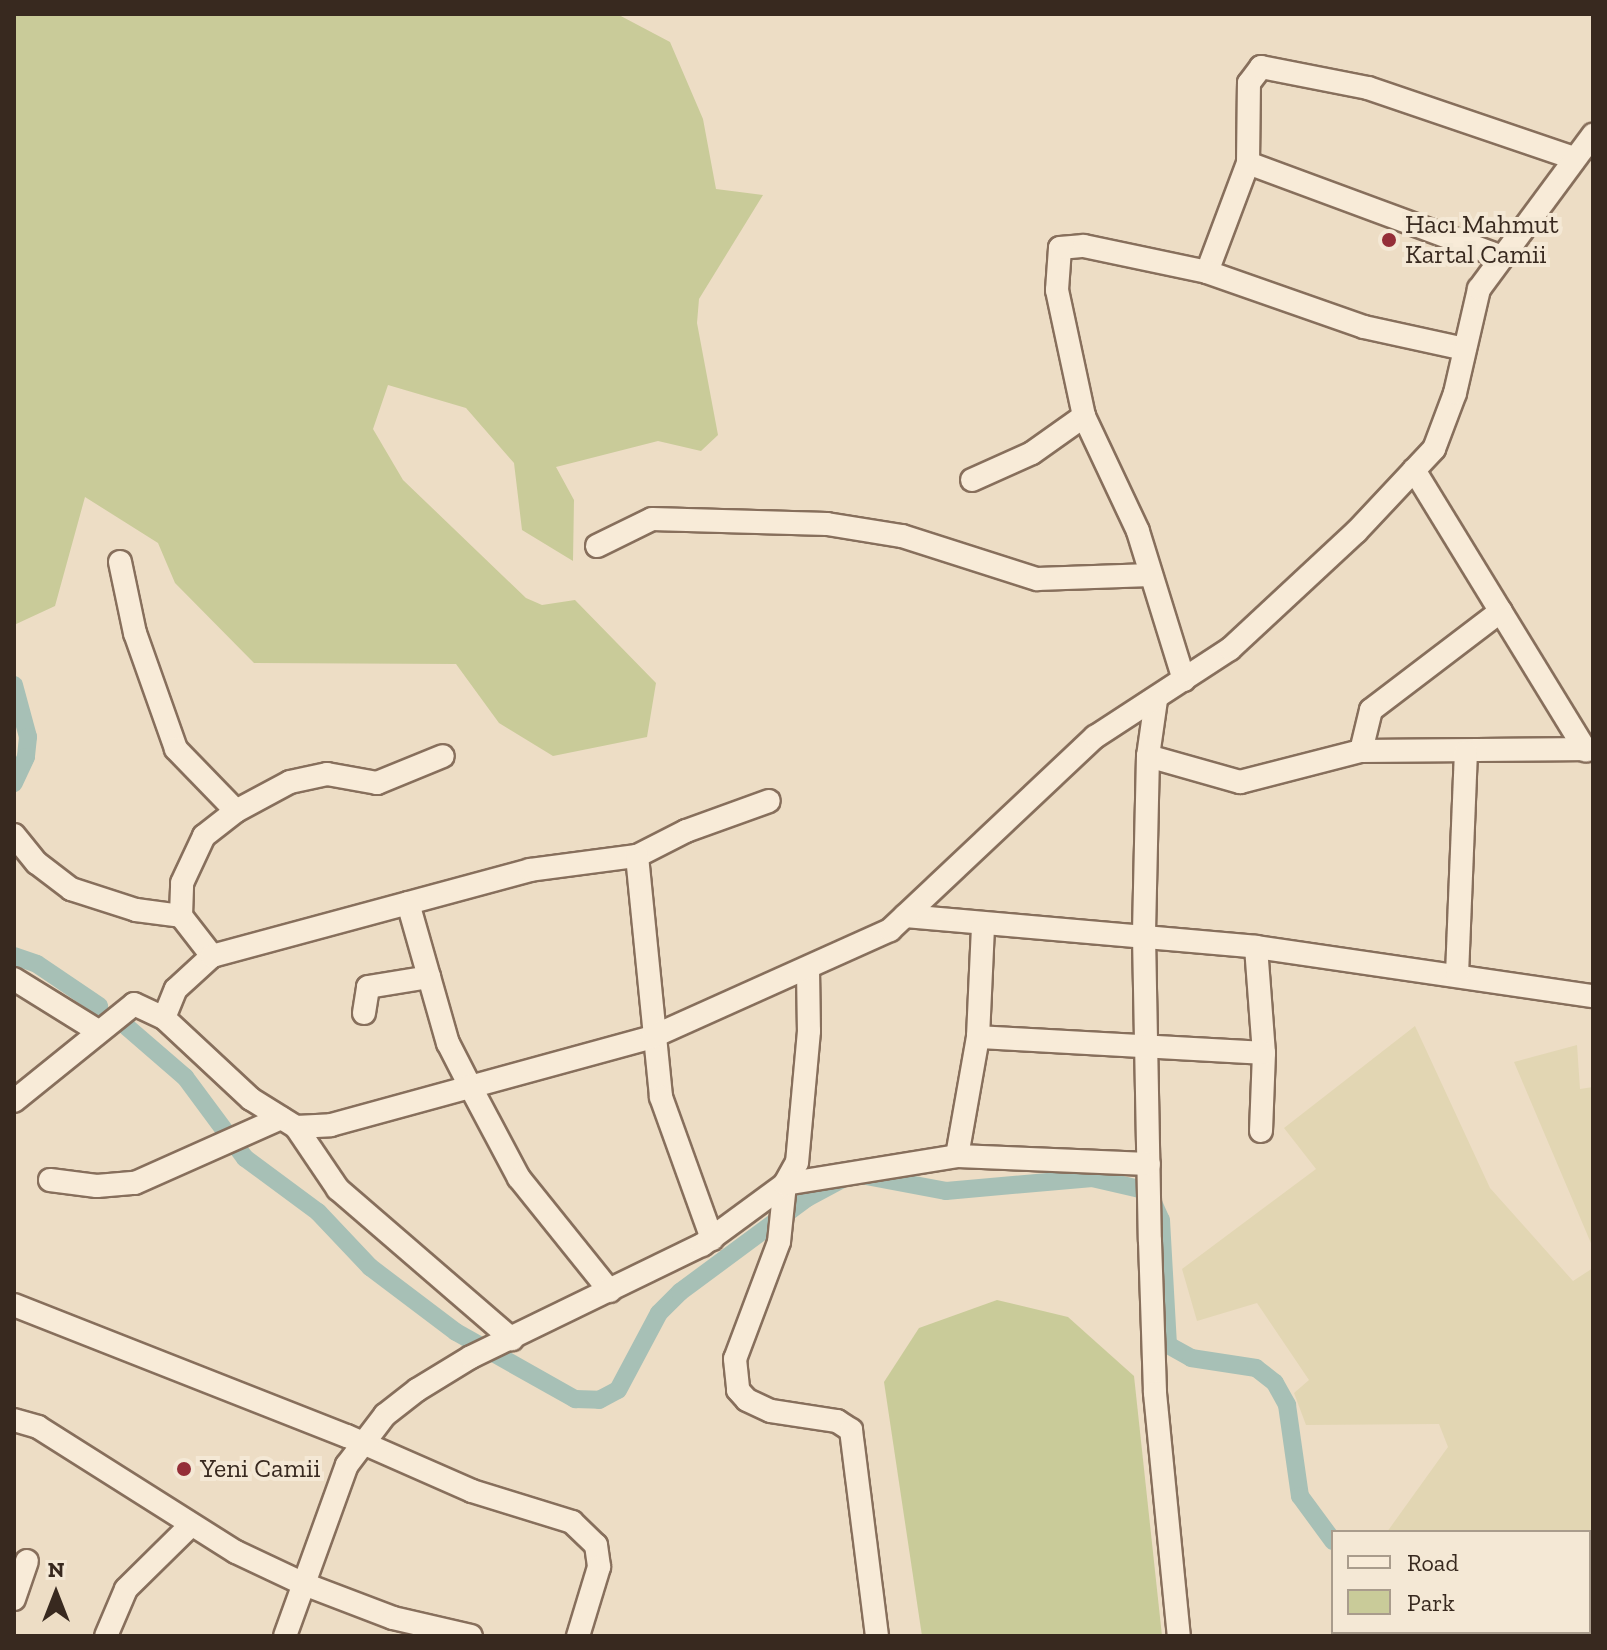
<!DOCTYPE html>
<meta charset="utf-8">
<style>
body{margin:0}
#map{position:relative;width:1607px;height:1650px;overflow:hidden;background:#edddc5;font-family:"Zilla Slab",serif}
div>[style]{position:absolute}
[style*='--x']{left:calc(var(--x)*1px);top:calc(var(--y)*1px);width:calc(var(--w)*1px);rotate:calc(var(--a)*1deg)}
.farmland>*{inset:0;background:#e2d6b3}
.green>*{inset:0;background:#c9cb99}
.canal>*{height:18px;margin:-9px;padding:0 9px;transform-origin:9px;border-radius:9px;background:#a7c0b6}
.roads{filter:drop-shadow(2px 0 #876f5c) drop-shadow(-2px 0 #876f5c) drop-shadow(0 2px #876f5c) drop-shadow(0 -2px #876f5c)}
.minor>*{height:22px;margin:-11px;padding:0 11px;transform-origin:11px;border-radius:11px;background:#f8ebd8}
.dots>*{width:22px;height:22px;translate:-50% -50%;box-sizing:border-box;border:4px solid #f4e8d5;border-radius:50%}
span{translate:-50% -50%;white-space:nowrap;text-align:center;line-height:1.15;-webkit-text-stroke:8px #f4e8d5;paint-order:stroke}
.poi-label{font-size:26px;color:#38291f}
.left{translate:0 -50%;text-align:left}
.frame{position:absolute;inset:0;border:16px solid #38291f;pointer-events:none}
.legend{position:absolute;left:1331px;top:1530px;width:260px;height:104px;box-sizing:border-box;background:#f4e8d5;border:2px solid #a99c8c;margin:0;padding:10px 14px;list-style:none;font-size:24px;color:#38291f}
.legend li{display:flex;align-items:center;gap:16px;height:40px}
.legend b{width:40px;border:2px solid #a99c8c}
.north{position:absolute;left:16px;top:1554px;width:80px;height:80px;-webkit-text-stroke:6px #f4e8d5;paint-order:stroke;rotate:0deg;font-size:22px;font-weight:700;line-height:32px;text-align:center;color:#38291f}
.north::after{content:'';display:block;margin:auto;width:28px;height:36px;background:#38291f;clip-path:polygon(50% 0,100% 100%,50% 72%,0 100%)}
</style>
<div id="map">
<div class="farmland">
<div style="clip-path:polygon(1415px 1026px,1490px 1188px,1573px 1281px,1593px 1268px,1593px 1636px,1546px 1632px,1589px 1632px,1589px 1532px,1387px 1532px,1448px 1447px,1439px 1424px,1306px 1425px,1294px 1393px,1309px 1380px,1257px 1303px,1197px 1321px,1182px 1269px,1316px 1169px,1284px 1128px)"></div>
<div style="clip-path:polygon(1577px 1045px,1580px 1089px,1593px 1087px,1593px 1248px,1514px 1062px)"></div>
</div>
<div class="green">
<div style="clip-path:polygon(14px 14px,617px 14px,670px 42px,703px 119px,716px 189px,763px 195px,699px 299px,697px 323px,718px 435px,701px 451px,658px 441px,556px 467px,574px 500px,573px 561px,522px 530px,514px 463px,466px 408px,388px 385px,373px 429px,403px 480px,526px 598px,542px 605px,575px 600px,656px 683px,647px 737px,553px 756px,499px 723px,456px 664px,254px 663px,175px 583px,158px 543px,85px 497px,55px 606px,14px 625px)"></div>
<div style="clip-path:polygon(997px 1300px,1068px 1317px,1134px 1376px,1162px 1636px,922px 1636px,884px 1382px,919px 1328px)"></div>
</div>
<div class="canal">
<div style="--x:14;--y:685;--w:54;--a:74.9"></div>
<div style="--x:28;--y:737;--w:20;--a:96"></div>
<div style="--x:26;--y:757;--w:29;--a:115"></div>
<div style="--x:14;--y:956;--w:24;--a:19"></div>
<div style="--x:37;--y:964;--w:75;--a:34.1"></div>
<div style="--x:127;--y:1027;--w:77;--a:40.8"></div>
<div style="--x:185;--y:1077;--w:101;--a:53.5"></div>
<div style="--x:245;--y:1158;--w:91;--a:36.5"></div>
<div style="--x:318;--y:1212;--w:76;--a:46.6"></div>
<div style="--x:370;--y:1267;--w:108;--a:37.1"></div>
<div style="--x:456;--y:1332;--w:137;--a:29.4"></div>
<div style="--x:575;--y:1399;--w:24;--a:2"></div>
<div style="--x:599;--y:1400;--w:21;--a:-28"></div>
<div style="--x:618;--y:1390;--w:87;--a:-62"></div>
<div style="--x:659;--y:1313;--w:30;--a:-45"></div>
<div style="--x:680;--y:1292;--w:158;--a:-36.5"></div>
<div style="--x:807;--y:1198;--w:38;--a:-28"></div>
<div style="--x:866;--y:1176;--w:81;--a:10.6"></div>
<div style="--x:946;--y:1191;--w:147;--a:-5.1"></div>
<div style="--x:1092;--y:1178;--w:49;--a:12.9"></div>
<div style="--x:1140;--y:1189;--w:14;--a:39"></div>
<div style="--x:1151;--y:1198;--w:24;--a:66"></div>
<div style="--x:1161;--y:1220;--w:125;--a:86.8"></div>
<div style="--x:1168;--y:1345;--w:26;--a:29"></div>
<div style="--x:1191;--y:1358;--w:66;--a:8.7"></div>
<div style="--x:1256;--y:1368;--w:24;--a:38"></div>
<div style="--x:1275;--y:1383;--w:25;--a:61"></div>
<div style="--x:1287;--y:1405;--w:92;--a:81.9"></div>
<div style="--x:1300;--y:1496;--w:56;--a:53.7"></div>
<div style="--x:1504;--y:1632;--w:10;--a:24"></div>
</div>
<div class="roads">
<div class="minor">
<div style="--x:1248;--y:163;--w:269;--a:20.3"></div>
<div style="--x:1207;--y:272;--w:116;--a:-69.4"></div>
<div style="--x:1248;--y:163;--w:80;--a:-89.3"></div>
<div style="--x:1249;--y:83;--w:20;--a:-53"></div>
<div style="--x:1261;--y:67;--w:109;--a:11.1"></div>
<div style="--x:1368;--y:88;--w:218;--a:18.8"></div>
<div style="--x:1414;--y:470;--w:329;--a:58.5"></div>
<div style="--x:972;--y:480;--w:66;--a:-24.2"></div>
<div style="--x:1032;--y:453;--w:64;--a:-35.4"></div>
<div style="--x:597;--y:546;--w:61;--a:-26.1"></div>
<div style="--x:652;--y:519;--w:175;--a:1.6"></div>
<div style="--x:827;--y:524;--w:76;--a:9.1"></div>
<div style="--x:902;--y:536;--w:142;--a:17.7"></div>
<div style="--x:1037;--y:579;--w:114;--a:-2"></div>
<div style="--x:120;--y:562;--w:73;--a:78.1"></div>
<div style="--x:135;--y:633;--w:123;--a:70.5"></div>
<div style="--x:176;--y:749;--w:86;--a:45.9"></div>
<div style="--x:1184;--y:680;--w:156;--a:-107.2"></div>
<div style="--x:1138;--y:531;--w:127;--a:-115.2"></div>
<div style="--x:1084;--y:416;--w:129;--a:-102.1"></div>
<div style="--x:1057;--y:290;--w:42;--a:-85.9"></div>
<div style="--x:1060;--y:248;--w:24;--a:-5"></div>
<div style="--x:1084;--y:246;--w:126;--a:11.9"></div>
<div style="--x:1207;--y:272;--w:166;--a:19.3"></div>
<div style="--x:1364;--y:327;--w:103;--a:12.3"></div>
<div style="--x:1156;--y:700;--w:57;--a:98.1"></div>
<div style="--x:1148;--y:756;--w:180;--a:91.3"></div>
<div style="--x:1144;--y:936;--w:305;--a:88.9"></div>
<div style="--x:1150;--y:1241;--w:152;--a:88.1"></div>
<div style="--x:1155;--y:1393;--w:244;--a:84.4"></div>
<div style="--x:1361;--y:751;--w:42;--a:-76.3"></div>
<div style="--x:1371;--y:710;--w:163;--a:-37.3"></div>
<div style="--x:1148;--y:756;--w:96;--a:15.8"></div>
<div style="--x:1240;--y:782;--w:125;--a:-14.4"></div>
<div style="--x:1361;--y:751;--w:232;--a:-0.5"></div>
<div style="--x:14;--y:835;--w:36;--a:51"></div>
<div style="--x:37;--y:863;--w:43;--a:37.4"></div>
<div style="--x:71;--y:889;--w:68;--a:17.9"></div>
<div style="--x:136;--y:910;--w:45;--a:7.6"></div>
<div style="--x:181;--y:916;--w:51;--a:52.2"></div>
<div style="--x:637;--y:856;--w:55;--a:-27"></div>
<div style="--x:686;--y:831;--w:88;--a:-19.9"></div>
<div style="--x:408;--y:903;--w:146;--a:74.1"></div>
<div style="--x:448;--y:1043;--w:48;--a:62.9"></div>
<div style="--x:470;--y:1086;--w:104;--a:62"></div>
<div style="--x:519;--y:1178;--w:145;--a:51.2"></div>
<div style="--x:181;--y:916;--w:33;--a:-88"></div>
<div style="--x:182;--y:883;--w:52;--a:-64.9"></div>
<div style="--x:204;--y:836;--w:41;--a:-38"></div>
<div style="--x:236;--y:811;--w:61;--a:-28.2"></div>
<div style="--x:290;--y:782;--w:38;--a:-12"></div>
<div style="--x:327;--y:774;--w:51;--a:10.2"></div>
<div style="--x:377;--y:783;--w:71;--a:-22.2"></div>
<div style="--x:905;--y:916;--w:352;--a:5"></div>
<div style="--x:1256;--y:947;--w:341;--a:8.3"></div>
<div style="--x:1256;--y:947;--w:106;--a:85.7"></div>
<div style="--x:1264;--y:1053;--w:78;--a:92.2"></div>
<div style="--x:808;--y:970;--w:61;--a:89.1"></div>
<div style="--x:809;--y:1031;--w:132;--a:95.2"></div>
<div style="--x:797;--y:1162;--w:25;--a:119"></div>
<div style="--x:785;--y:1184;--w:58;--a:95.9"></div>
<div style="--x:779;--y:1242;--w:125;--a:110.6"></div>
<div style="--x:735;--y:1359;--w:31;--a:84"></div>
<div style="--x:738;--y:1390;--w:13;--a:48"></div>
<div style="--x:747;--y:1400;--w:26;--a:25"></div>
<div style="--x:771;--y:1411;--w:67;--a:8.6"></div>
<div style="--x:837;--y:1421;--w:17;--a:33"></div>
<div style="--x:851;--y:1430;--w:208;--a:82.8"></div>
<div style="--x:1457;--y:975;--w:223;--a:-87.7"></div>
<div style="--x:14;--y:979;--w:99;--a:31.8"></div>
<div style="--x:364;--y:1013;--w:26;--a:-81"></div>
<div style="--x:368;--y:987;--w:62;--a:-9.3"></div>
<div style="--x:164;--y:1018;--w:31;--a:-68"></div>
<div style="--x:176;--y:989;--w:49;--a:-42.5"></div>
<div style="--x:212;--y:956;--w:329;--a:-15.1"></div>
<div style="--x:530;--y:870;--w:108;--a:-7.5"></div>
<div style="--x:637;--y:856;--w:242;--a:84.3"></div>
<div style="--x:661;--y:1097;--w:151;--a:70.2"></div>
<div style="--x:978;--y:1037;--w:286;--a:3.2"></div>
<div style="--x:14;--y:1101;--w:154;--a:-38.9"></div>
<div style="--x:134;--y:1004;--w:33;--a:25"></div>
<div style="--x:164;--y:1018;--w:119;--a:43"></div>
<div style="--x:251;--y:1099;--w:53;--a:31.9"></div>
<div style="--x:296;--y:1127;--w:35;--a:-3"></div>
<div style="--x:331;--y:1125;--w:333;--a:-15.3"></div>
<div style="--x:652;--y:1037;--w:261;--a:-24.2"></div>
<div style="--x:890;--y:930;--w:282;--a:-43.3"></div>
<div style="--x:1095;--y:737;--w:161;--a:-33.1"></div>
<div style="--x:1230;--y:649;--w:172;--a:-42.9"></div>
<div style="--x:1356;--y:532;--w:114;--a:-46.8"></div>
<div style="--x:1434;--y:449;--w:60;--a:-69.4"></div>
<div style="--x:1455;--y:393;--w:107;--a:-77"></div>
<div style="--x:1479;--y:289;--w:192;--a:-53.5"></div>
<div style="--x:296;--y:1127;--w:75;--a:55.9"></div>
<div style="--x:338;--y:1189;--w:230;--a:40.8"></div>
<div style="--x:957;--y:1156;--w:192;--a:2.4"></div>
<div style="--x:50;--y:1180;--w:47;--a:7.3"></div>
<div style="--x:97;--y:1186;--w:38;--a:-5"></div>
<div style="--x:135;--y:1183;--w:160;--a:-24"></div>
<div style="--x:14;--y:1305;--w:358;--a:21.5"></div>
<div style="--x:347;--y:1436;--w:137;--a:23.7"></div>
<div style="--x:472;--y:1491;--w:105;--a:17.2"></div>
<div style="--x:572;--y:1522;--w:33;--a:44"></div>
<div style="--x:596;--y:1545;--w:22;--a:82"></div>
<div style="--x:599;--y:1567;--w:72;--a:106.9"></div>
<div style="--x:14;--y:1420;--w:25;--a:16"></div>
<div style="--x:38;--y:1427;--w:234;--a:32.3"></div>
<div style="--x:236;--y:1552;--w:75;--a:25.2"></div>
<div style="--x:304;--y:1584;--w:95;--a:20.9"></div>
<div style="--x:393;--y:1618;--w:80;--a:13"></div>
<div style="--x:14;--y:1599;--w:40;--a:-71.1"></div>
<div style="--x:106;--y:1636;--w:51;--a:-66.9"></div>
<div style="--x:126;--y:1589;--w:91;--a:-44.6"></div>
<div style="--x:285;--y:1636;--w:182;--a:-70.1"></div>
<div style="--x:347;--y:1465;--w:63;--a:-52.8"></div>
<div style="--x:385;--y:1415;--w:41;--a:-38"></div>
<div style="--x:417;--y:1390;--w:63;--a:-31.4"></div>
<div style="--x:471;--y:1357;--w:257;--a:-25.9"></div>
<div style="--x:702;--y:1245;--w:103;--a:-36.3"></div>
<div style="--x:785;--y:1184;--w:174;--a:-9.2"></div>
<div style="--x:957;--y:1156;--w:121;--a:-80"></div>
<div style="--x:978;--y:1037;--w:111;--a:-87.4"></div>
</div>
</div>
<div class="dots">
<div style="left:1389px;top:240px;background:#942e38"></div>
<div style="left:184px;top:1469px;background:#942e38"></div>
</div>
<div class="poi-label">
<span class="left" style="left:1405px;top:240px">Hacı Mahmut<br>Kartal Camii</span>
<span class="left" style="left:200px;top:1469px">Yeni Camii</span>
</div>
<div class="frame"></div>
<ul class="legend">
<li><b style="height:10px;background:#f8ebd8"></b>Road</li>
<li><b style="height:22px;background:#c9cb99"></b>Park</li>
</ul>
<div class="north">N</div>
</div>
